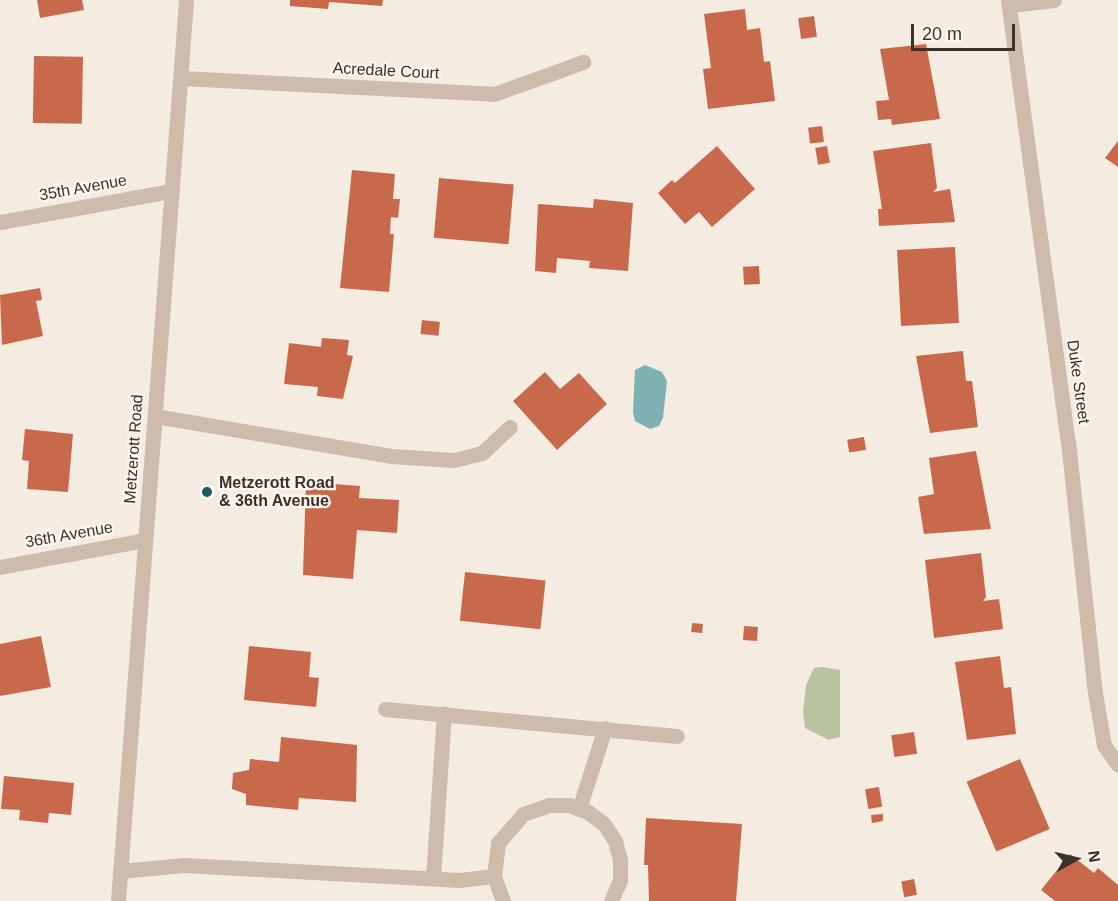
<!DOCTYPE html>
<style>
body{margin:0}
#map{position:relative;width:1118px;height:901px;overflow:hidden;background:#f4ebe1;font-family:Helvetica,sans-serif}
div>[style]{position:absolute}
[style*='--x']{left:calc(var(--x)*1px);top:calc(var(--y)*1px);width:calc(var(--w)*1px);rotate:calc(var(--a)*1deg)}
.green>*{inset:0;background:#b8c4a0}
.water>*{inset:0;background:#7fb0b2}
.building>*{inset:0;background:#c8694b;transform-origin:0 0}
.minor>*{height:15px;margin:-7.5px;padding:0 7.5px;transform-origin:7.5px;border-radius:7.5px;background:#cdbbac}
.dots>*{width:16px;height:16px;translate:-50% -50%;box-sizing:border-box;border:3px solid #fbf5ee;border-radius:50%}
span{translate:-50% -50%;white-space:nowrap;text-align:center;line-height:1.15;-webkit-text-stroke:4.5px #fbf5ee;paint-order:stroke}
.street-label{font-size:16px;color:#3b302b}
.poi-label{font-size:16px;color:#3b302b;font-weight:700}
.left{translate:0 -50%;text-align:left}
.north{position:absolute;left:1046px;top:829px;width:60px;height:60px;-webkit-text-stroke:4px #fbf5ee;paint-order:stroke;rotate:82deg;font-size:16px;font-weight:700;line-height:24px;text-align:center;color:#3b302b}
.north::after{content:'';display:block;margin:auto;width:21px;height:27px;background:#3b302b;clip-path:polygon(50% 0,100% 100%,50% 72%,0 100%)}
.scale{position:absolute;left:911px;top:24px;width:104px;height:27px;box-sizing:border-box;border:3px solid #3b302b;border-top:0;padding-left:8px;font-size:18px;line-height:21px;white-space:nowrap;color:#3b302b;-webkit-text-stroke:4px #fbf5ee;paint-order:stroke}
</style>
<div id="map">
<div class="green">
<div style="clip-path:polygon(823px 667px,840px 670px,840px 737px,829px 740px,805px 728px,803px 712px,806px 685px,814px 668px)"></div>
</div>
<div class="water">
<div style="clip-path:polygon(645px 365px,662px 372px,667px 381px,663px 418px,659px 426px,650px 429px,635px 421px,633px 412px,635px 370px)"></div>
</div>
<div class="building">
<div style="clip-path:polygon(37px 0,82px 0,84px 10px,40px 18px)"></div>
<div style="clip-path:polygon(290px 0,383px 0,382px 6px,329px 2px,328px 9px,290px 6px)"></div>
<div style="clip-path:polygon(745px 9px,747px 30px,760px 28px,764px 62px,770px 61px,775px 101px,708px 109px,703px 69px,711px 68px,704px 14px)"></div>
<div style="left:814px;top:16px;width:21px;height:16px;rotate:82deg"></div>
<div style="clip-path:polygon(926px 44px,940px 119px,892px 125px,891px 119px,878px 120px,876px 101px,889px 100px,880px 49px)"></div>
<div style="left:34px;top:56px;width:49px;height:67px;rotate:1deg"></div>
<div style="left:822px;top:126px;width:16px;height:14px;rotate:83deg"></div>
<div style="clip-path:polygon(1118px 141px,1118px 167px,1105px 158px)"></div>
<div style="clip-path:polygon(931px 143px,937px 188px,933px 192px,950px 189px,955px 222px,879px 226px,878px 209px,882px 209px,873px 151px)"></div>
<div style="clip-path:polygon(717px 146px,755px 189px,712px 227px,699px 212px,685px 224px,658px 193px,672px 180px,675px 183px)"></div>
<div style="left:827px;top:146px;width:17px;height:12px;rotate:80deg"></div>
<div style="clip-path:polygon(352px 170px,395px 174px,393px 199px,400px 199px,398px 218px,391px 217px,390px 234px,394px 234px,389px 292px,340px 288px)"></div>
<div style="left:439px;top:178px;width:75px;height:60px;rotate:5deg"></div>
<div style="clip-path:polygon(594px 199px,633px 203px,628px 271px,589px 268px,590px 261px,557px 258px,556px 273px,535px 271px,538px 204px,593px 208px)"></div>
<div style="left:955px;top:247px;width:76px;height:58px;rotate:87deg"></div>
<div style="left:759px;top:266px;width:18px;height:16px;rotate:87deg"></div>
<div style="clip-path:polygon(40px 288px,42px 300px,36px 301px,43px 336px,2px 345px,0 295px)"></div>
<div style="left:422px;top:320px;width:18px;height:14px;rotate:6deg"></div>
<div style="clip-path:polygon(322px 338px,349px 340px,347px 355px,353px 356px,343px 399px,317px 396px,318px 387px,284px 384px,289px 343px,321px 347px)"></div>
<div style="clip-path:polygon(963px 351px,966px 381px,972px 381px,978px 427px,930px 433px,916px 356px)"></div>
<div style="clip-path:polygon(545px 372px,560px 389px,579px 373px,607px 404px,557px 450px,513px 401px)"></div>
<div style="clip-path:polygon(25px 429px,73px 434px,68px 492px,27px 489px,29px 461px,22px 460px)"></div>
<div style="left:864px;top:437px;width:13px;height:17px;rotate:81deg"></div>
<div style="clip-path:polygon(976px 451px,991px 529px,924px 534px,918px 497px,934px 494px,929px 458px)"></div>
<div style="clip-path:polygon(306px 482px,360px 486px,359px 498px,399px 500px,397px 533px,357px 530px,353px 579px,303px 575px)"></div>
<div style="clip-path:polygon(981px 553px,986px 597px,983px 601px,999px 599px,1003px 629px,934px 638px,925px 560px)"></div>
<div style="left:465px;top:572px;width:81px;height:49px;rotate:6deg"></div>
<div style="left:692px;top:623px;width:11px;height:9px;rotate:5deg"></div>
<div style="left:744px;top:626px;width:14px;height:14px;rotate:4deg"></div>
<div style="clip-path:polygon(41px 636px,51px 687px,0 696px,0 644px)"></div>
<div style="clip-path:polygon(249px 646px,311px 652px,309px 677px,319px 678px,316px 707px,244px 700px)"></div>
<div style="clip-path:polygon(1000px 656px,1004px 688px,1011px 687px,1016px 734px,967px 740px,955px 662px)"></div>
<div style="left:914px;top:732px;width:22px;height:23px;rotate:82deg"></div>
<div style="clip-path:polygon(281px 737px,357px 745px,356px 802px,299px 798px,298px 810px,246px 805px,246px 794px,232px 789px,233px 773px,249px 770px,250px 759px,279px 762px)"></div>
<div style="left:1020px;top:759px;width:76px;height:58px;rotate:67deg"></div>
<div style="clip-path:polygon(4px 776px,74px 783px,71px 815px,49px 813px,48px 823px,19px 820px,20px 810px,1px 809px)"></div>
<div style="left:879px;top:787px;width:20px;height:14px;rotate:81deg"></div>
<div style="clip-path:polygon(883px 814px,883px 821px,872px 823px,871px 815px)"></div>
<div style="clip-path:polygon(646px 818px,742px 824px,736px 901px,649px 901px,648px 865px,644px 865px)"></div>
<div style="clip-path:polygon(1070px 854px,1094px 873px,1098px 868px,1118px 885px,1118px 901px,1055px 901px,1041px 890px)"></div>
<div style="left:914px;top:879px;width:16px;height:13px;rotate:79deg"></div>
</div>
<div class="minor">
<div style="--x:1008;--y:0;--w:445;--a:82.3"></div>
<div style="--x:1068;--y:441;--w:253;--a:83.9"></div>
<div style="--x:1095;--y:693;--w:53;--a:80.2"></div>
<div style="--x:1104;--y:745;--w:24;--a:55"></div>
<div style="--x:1010;--y:5;--w:44;--a:-6.5"></div>
<div style="--x:181;--y:78;--w:313;--a:2.9"></div>
<div style="--x:494;--y:94;--w:95;--a:-19.8"></div>
<div style="--x:0;--y:222;--w:174;--a:-10.3"></div>
<div style="--x:155;--y:416;--w:239;--a:9.6"></div>
<div style="--x:391;--y:456;--w:63;--a:3.6"></div>
<div style="--x:454;--y:460;--w:29;--a:-14"></div>
<div style="--x:482;--y:453;--w:38;--a:-43"></div>
<div style="--x:0;--y:567;--w:147;--a:-10.5"></div>
<div style="--x:385;--y:709;--w:293;--a:5.3"></div>
<div style="--x:579;--y:809;--w:85;--a:-72.2"></div>
<div style="--x:120;--y:871;--w:64;--a:-5.4"></div>
<div style="--x:184;--y:865;--w:276;--a:3.1"></div>
<div style="--x:460;--y:880;--w:34;--a:-7"></div>
<div style="--x:433;--y:878;--w:165;--a:-86.2"></div>
<div style="--x:118;--y:901;--w:904;--a:-85.68"></div>
<div style="--x:503;--y:901;--w:27;--a:-110"></div>
<div style="--x:494;--y:876;--w:33;--a:-83"></div>
<div style="--x:498;--y:843;--w:38;--a:-49"></div>
<div style="--x:523;--y:814;--w:28;--a:-19"></div>
<div style="--x:549;--y:805;--w:20;--a:0"></div>
<div style="--x:569;--y:805;--w:20;--a:20"></div>
<div style="--x:588;--y:812;--w:20;--a:37"></div>
<div style="--x:604;--y:824;--w:20;--a:57"></div>
<div style="--x:615;--y:841;--w:20;--a:75"></div>
<div style="--x:620;--y:860;--w:20;--a:90"></div>
<div style="--x:620;--y:880;--w:23;--a:113"></div>
</div>
<div class="dots">
<div style="left:207px;top:492px;background:#1f5a5e"></div>
</div>
<div class="street-label">
<span style="left:386px;top:71px;rotate:3deg">Acredale Court</span>
<span style="left:83px;top:188px;rotate:-10deg">35th Avenue</span>
<span style="left:1078px;top:382px;rotate:82deg">Duke Street</span>
<span style="left:134px;top:449px;rotate:-86deg">Metzerott Road</span>
<span style="left:69px;top:535px;rotate:-10deg">36th Avenue</span>
</div>
<div class="poi-label">
<span class="left" style="left:219px;top:492px">Metzerott Road<br>&amp; 36th Avenue</span>
</div>
<div class="north">N</div>
<div class="scale">20 m</div>
</div>
